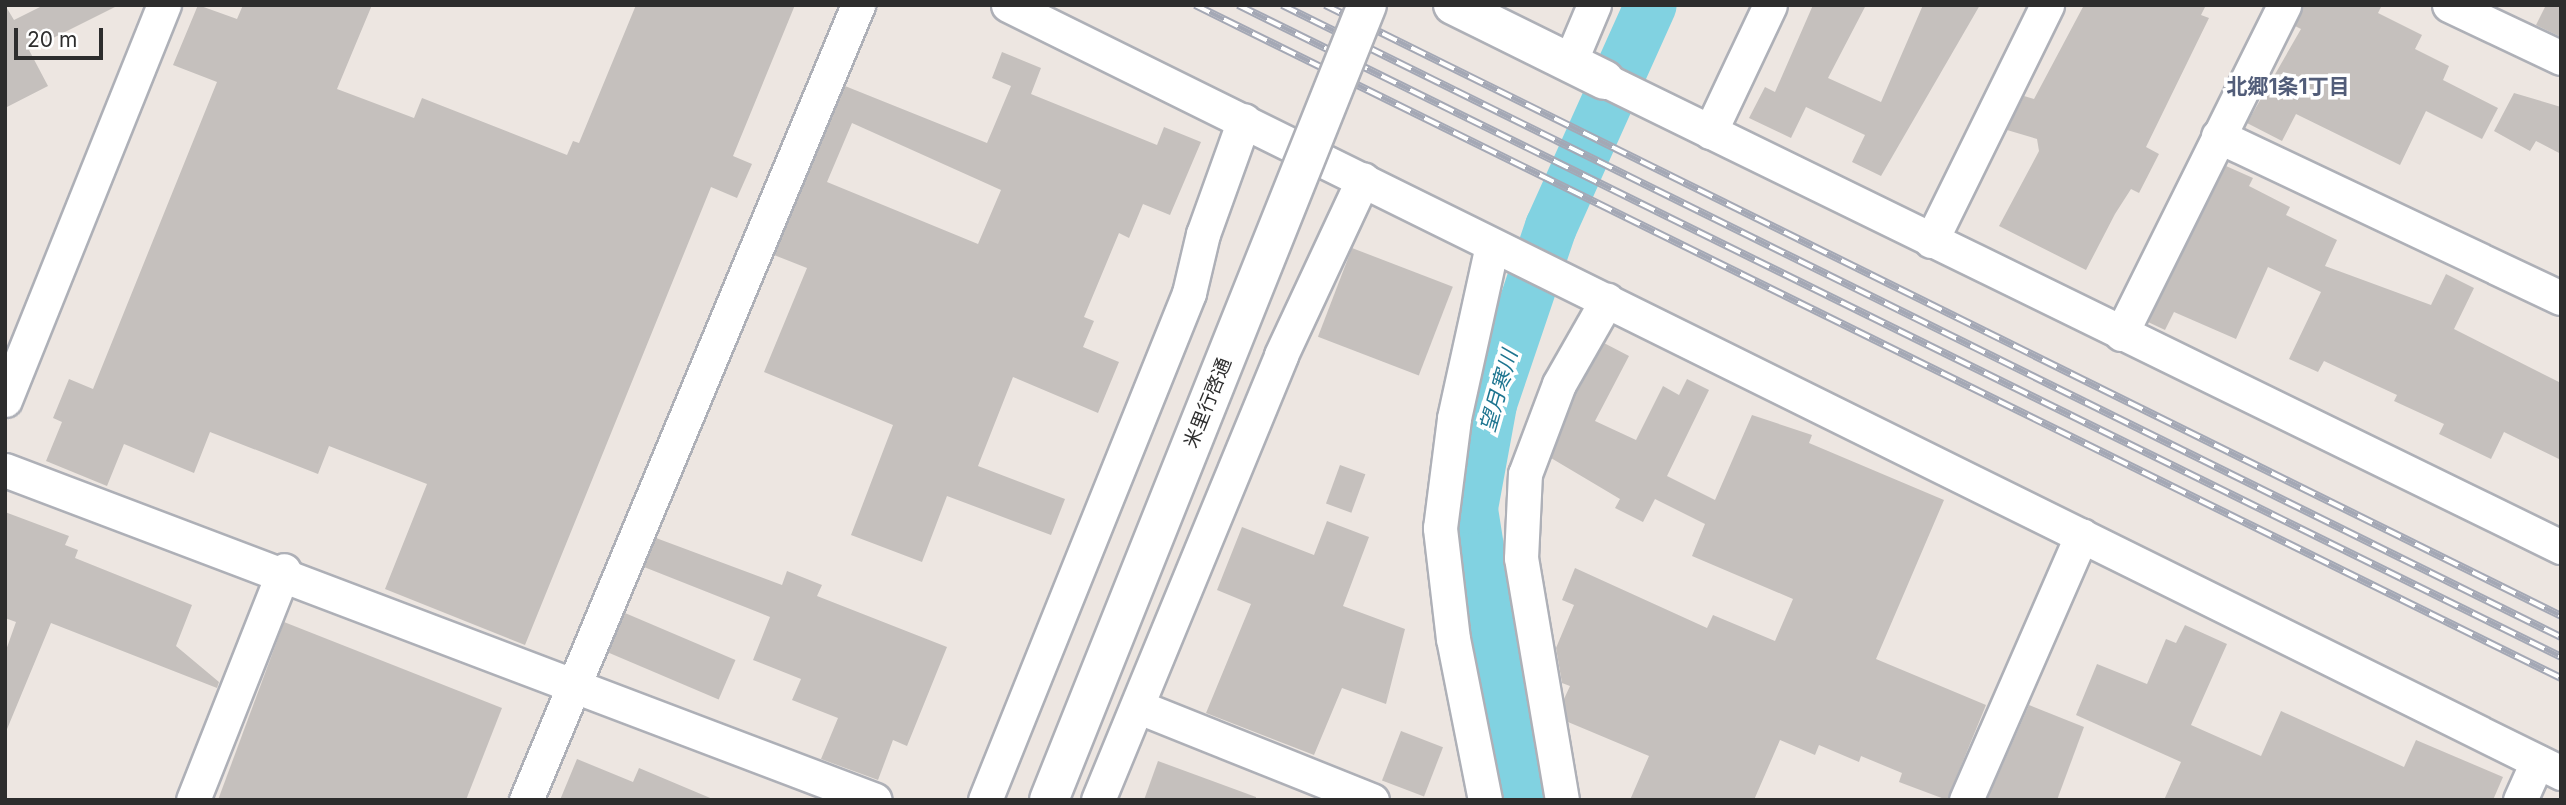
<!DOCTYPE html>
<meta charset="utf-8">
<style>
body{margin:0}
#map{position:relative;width:2566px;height:805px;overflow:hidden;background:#ede6e1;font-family:Inter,"Noto Sans JP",sans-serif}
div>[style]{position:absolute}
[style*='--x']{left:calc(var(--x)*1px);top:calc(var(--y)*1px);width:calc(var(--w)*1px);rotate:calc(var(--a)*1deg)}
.river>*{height:52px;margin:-26px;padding:0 26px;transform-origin:26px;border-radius:26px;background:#81d2e1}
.building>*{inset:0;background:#c5c0bd;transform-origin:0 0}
.roads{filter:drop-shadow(2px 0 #aeb0b7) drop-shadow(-2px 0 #aeb0b7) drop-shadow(0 2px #aeb0b7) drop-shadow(0 -2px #aeb0b7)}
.street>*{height:33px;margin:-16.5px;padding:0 16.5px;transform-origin:16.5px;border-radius:16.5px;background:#fff}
.secondary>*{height:38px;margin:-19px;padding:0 19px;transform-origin:19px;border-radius:19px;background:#fff}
.rail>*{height:8px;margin-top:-4px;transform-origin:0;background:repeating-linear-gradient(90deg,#fff 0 16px,#a4a8b5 0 32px);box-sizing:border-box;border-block:2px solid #a4a8b5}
.bridges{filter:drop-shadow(2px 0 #aeb0b7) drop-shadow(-2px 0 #aeb0b7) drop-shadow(0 2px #aeb0b7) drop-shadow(0 -2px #aeb0b7)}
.secondary-bridge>*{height:38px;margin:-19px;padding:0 19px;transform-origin:19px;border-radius:19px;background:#fff}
span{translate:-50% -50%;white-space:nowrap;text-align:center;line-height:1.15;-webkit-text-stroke:7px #fff;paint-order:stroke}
.street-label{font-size:19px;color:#2d2d2d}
.neighbourhood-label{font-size:21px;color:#525d79;font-weight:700}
.water-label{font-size:21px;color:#1e7590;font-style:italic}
.frame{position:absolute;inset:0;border:7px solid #2d2d2d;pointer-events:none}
.scale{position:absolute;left:14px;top:28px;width:89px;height:32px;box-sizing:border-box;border:4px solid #2d2d2d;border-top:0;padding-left:9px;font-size:21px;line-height:24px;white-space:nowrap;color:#2d2d2d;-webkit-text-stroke:5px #fff;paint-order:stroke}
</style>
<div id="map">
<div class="river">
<div style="--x:1518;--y:800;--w:296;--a:-99"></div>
<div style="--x:1472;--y:508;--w:106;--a:-79.6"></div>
<div style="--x:1491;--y:404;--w:187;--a:-71.3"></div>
<div style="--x:1551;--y:227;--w:243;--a:-65.8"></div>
</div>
<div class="building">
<div style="clip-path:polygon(5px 5px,14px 20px,44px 5px,119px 5px,29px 50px,48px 86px,5px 108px)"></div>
<div style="clip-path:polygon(198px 5px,237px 19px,243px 5px,372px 5px,337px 89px,414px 118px,422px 98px,567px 155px,573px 141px,579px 143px,636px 5px,795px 5px,733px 156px,752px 164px,737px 198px,711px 187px,525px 645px,385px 589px,427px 484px,329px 446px,318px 474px,210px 432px,194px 473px,124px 444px,107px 486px,46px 461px,62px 422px,53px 418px,69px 379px,93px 389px,217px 82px,173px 65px)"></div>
<div style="clip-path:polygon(1813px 5px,1866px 5px,1828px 78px,1881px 102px,1923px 5px,1980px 5px,1881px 176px,1852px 162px,1865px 135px,1806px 107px,1791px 138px,1749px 118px,1765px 87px,1775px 92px)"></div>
<div style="clip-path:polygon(2084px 5px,2206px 5px,2201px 15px,2209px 18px,2146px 147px,2159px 154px,2139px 193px,2131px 189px,2115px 214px,2086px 270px,1999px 226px,2039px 151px,2037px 139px,2007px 130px,2024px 96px,2034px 99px)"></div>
<div style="clip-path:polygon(2303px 5px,2382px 5px,2378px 13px,2422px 35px,2415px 49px,2449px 66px,2443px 80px,2498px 108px,2482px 139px,2426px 111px,2400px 165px,2296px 114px,2282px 141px,2247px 123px,2301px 29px,2295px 26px)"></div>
<div style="clip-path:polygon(2546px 5px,2561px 5px,2561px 37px,2536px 25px)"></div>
<div style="clip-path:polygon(evenodd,1002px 52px,1041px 68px,1031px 94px,1157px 145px,1164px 127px,1201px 142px,1170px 215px,1143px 204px,1129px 238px,1119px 233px,1084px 317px,1094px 321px,1083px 347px,1119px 362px,1098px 413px,1013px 377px,978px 466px,1065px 499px,1051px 535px,947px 496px,922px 562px,851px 535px,893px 425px,764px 372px,807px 268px,774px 255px,845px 86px,987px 143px,1011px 86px,992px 78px,1002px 52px,852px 123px,1001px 190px,978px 244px,827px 182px,852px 123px)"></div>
<div style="clip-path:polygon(2514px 93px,2561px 107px,2561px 154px,2536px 141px,2530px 151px,2494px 131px)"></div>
<div style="clip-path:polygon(2226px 166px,2253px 178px,2249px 186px,2290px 207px,2286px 215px,2337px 240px,2325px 266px,2431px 305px,2446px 274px,2474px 288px,2454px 329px,2561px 383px,2561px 460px,2504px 432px,2491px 459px,2439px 434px,2444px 424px,2394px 401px,2397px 395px,2324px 361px,2318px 372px,2289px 359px,2321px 292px,2268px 267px,2236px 339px,2174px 312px,2165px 330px,2148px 322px)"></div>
<div style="left:1352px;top:248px;width:108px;height:95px;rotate:21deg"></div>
<div style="clip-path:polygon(1604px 343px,1629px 356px,1595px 421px,1636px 440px,1663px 386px,1679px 395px,1687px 379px,1709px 390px,1667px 476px,1715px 500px,1752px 415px,1812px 435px,1809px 443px,1944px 500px,1876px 659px,1986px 705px,1947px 800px,1899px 782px,1902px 773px,1861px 756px,1859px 762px,1819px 745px,1815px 755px,1780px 740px,1754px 800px,1630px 800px,1649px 756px,1568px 722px,1564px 699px,1570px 686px,1562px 683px,1556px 648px,1574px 605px,1562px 600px,1575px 568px,1707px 628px,1713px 615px,1775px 641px,1793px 599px,1692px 556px,1705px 524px,1655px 499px,1643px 522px,1615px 508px,1620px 499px,1551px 458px,1576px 392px)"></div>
<div style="left:1340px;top:465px;width:27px;height:41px;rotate:20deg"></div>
<div style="clip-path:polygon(5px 512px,69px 536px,65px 545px,78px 550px,75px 558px,192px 605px,176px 646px,219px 682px,217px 688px,51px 623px,5px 734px,5px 653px,16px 622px,5px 618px)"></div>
<div style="clip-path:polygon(1327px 521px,1369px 537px,1343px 606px,1405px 629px,1386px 704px,1342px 688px,1314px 755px,1206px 713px,1251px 604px,1217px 590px,1242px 527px,1314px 555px)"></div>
<div style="clip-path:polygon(656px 538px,782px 585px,787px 571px,822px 585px,817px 596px,947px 647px,907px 746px,893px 740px,878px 780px,821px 759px,838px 718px,792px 700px,801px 679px,753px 660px,770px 617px,644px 567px)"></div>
<div style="left:625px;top:613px;width:120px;height:43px;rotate:23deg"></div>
<div style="clip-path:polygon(284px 622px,502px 708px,466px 800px,218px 800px)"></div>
<div style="clip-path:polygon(2185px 625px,2227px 644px,2191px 725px,2261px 756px,2281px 711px,2404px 767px,2416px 740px,2503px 777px,2493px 800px,2164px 800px,2181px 762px,2076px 715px,2097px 664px,2147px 684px,2166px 639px,2176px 643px)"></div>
<div style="clip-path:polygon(2029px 705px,2084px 727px,2057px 800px,1987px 800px)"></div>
<div style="left:1401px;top:731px;width:45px;height:53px;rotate:21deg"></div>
<div style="clip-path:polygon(577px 759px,633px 782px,639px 768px,715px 800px,560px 800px)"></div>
<div style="clip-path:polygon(1158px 761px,1256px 797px,1256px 800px,1144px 800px)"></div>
</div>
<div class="roads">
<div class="street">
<div style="--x:1008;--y:5;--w:1733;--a:26.31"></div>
<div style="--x:2449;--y:5;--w:124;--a:25.3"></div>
<div style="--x:1570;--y:62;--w:62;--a:-67.2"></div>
<div style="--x:1605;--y:80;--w:1064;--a:26.04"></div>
<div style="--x:1710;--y:132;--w:140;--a:-64.7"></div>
<div style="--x:2218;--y:136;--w:379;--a:25.3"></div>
<div style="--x:1931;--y:241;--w:263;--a:-63.8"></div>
<div style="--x:2121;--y:334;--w:367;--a:-63.6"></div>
<div style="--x:5;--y:400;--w:426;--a:-68.1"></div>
<div style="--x:5;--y:470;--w:930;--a:20.77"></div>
<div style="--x:1139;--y:707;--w:251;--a:21.8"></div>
<div style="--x:193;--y:800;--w:247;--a:-68.4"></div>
<div style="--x:526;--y:800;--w:862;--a:-67.33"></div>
<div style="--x:985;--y:800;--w:547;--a:-68.08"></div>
<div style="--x:1189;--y:293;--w:61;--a:-76.7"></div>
<div style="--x:1203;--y:234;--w:121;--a:-70.2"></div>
<div style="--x:1098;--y:800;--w:481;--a:-67.6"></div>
<div style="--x:1281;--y:355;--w:194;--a:-65"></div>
<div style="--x:1485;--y:800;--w:164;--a:-101.2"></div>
<div style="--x:1453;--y:639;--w:112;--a:-96.7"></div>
<div style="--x:1440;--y:528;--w:111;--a:-82.7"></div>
<div style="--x:1454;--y:418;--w:177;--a:-77.6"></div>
<div style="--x:1562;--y:800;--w:245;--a:-99.6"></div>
<div style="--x:1521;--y:558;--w:84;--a:-87.3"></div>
<div style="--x:1525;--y:474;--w:96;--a:-69.3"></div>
<div style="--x:1559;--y:384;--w:97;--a:-60.3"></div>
<div style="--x:1966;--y:800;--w:289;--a:-66.4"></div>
<div style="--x:2520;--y:800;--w:42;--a:-65.9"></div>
</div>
<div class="secondary">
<div style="--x:1453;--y:5;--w:169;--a:26.3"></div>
</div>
</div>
<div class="rail">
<div style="--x:1195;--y:5;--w:1523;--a:26.23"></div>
<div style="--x:1238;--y:5;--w:1475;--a:26.23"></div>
<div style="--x:1282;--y:5;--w:1427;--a:26.3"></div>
<div style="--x:1325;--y:5;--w:1379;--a:26.3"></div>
</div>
<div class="bridges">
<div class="secondary-bridge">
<div style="--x:1049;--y:800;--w:856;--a:-68.2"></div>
</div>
</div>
<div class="street-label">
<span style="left:1208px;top:403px;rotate:-68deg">米里行啓通</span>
</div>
<div class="neighbourhood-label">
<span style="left:2288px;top:87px">北郷1条1丁目</span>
</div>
<div class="water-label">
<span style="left:1499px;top:391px;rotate:-74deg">望月寒川</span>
</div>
<div class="frame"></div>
<div class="scale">20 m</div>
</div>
